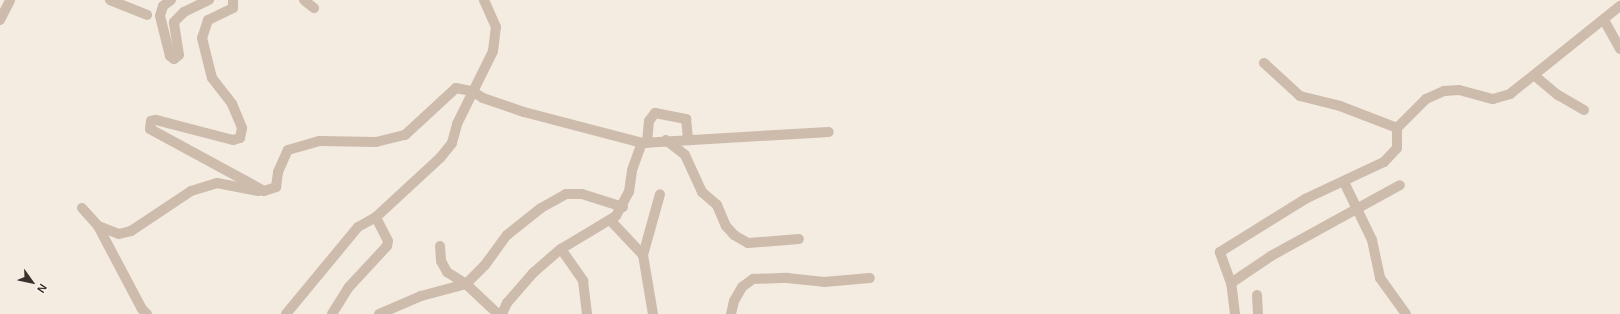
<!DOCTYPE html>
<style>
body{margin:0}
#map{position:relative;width:1620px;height:314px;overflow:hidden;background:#f4ebe1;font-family:Arial,sans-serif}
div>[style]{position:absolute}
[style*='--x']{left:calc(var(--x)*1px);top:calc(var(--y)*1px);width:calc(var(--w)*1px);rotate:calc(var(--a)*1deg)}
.minor>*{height:10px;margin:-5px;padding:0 5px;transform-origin:5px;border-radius:5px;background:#cdbbac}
span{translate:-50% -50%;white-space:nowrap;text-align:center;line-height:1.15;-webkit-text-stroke:3px #fbf5ee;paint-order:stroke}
.north{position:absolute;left:12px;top:262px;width:40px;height:40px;-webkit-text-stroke:3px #fbf5ee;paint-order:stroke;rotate:123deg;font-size:11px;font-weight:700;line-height:16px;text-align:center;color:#3b302b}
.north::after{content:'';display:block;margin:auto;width:14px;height:18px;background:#3b302b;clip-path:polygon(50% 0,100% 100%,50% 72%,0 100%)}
</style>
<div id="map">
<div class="minor">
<div style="--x:110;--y:0;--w:40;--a:22"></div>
<div style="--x:171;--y:0;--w:10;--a:143"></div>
<div style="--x:163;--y:6;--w:10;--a:107"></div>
<div style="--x:160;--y:16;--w:41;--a:76"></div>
<div style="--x:170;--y:56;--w:5;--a:37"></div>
<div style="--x:174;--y:59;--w:6;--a:-39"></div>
<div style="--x:179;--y:55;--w:33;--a:-99"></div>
<div style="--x:174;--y:22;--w:14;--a:-45"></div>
<div style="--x:184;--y:12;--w:28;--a:-26"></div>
<div style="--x:233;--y:0;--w:8;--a:90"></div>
<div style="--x:233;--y:8;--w:28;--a:154"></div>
<div style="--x:208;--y:20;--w:19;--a:108"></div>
<div style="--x:202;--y:38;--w:41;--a:76"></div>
<div style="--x:212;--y:78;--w:33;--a:52"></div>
<div style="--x:232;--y:104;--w:26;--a:67"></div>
<div style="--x:242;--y:128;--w:10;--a:101"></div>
<div style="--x:240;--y:138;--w:7;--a:164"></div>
<div style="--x:233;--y:140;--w:80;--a:-165.4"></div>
<div style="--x:156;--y:120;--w:5;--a:169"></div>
<div style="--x:151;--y:121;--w:8;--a:97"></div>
<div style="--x:150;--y:129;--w:130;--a:28.5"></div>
<div style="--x:264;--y:191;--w:13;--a:-18"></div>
<div style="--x:276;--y:187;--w:15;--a:-82"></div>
<div style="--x:278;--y:172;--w:24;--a:-66"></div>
<div style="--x:288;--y:150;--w:33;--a:-16"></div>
<div style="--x:320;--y:141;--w:56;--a:1"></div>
<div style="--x:376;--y:142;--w:30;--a:-14"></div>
<div style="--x:405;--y:135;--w:69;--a:-42.7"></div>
<div style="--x:456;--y:88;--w:16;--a:11"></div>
<div style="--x:472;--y:91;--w:13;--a:32"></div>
<div style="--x:483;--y:98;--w:43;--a:18.9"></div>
<div style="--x:524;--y:112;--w:122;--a:14.7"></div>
<div style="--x:642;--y:143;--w:187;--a:-3.4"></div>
<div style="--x:304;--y:0;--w:13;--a:39"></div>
<div style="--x:0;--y:20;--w:22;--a:-63"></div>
<div style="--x:1604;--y:20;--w:33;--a:61"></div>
<div style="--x:1264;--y:63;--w:49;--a:42.5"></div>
<div style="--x:1300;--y:96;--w:41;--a:14"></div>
<div style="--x:1340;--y:106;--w:61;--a:21.1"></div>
<div style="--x:1535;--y:76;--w:30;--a:40"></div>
<div style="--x:1558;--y:95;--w:30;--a:30"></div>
<div style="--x:666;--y:140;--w:24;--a:38"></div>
<div style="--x:685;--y:155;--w:41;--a:65.3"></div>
<div style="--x:702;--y:192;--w:20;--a:41"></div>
<div style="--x:717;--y:205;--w:23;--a:67"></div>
<div style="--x:726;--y:226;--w:12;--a:48"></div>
<div style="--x:734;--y:235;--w:16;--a:30"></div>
<div style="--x:748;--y:243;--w:51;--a:-4.5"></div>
<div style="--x:647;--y:143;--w:22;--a:-85"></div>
<div style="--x:649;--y:121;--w:10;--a:-53"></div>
<div style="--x:655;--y:113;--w:32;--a:11"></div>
<div style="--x:686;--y:119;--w:20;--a:84"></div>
<div style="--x:1344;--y:182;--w:64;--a:64.2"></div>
<div style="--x:1372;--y:240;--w:39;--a:78"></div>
<div style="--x:1380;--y:278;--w:44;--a:54.2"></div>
<div style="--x:82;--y:208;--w:24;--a:48"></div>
<div style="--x:98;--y:226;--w:94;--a:62.1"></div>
<div style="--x:142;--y:309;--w:7;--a:45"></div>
<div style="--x:610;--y:220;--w:48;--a:46.7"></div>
<div style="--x:643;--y:255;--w:60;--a:80.4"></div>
<div style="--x:98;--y:226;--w:22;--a:21"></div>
<div style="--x:119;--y:234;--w:12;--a:-14"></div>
<div style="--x:131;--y:231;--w:72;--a:-33.7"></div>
<div style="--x:191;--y:191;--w:27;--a:-17"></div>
<div style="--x:217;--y:183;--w:42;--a:11"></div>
<div style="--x:440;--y:246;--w:15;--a:86"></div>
<div style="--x:441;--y:261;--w:13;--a:61"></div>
<div style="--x:447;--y:272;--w:22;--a:32"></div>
<div style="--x:466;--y:284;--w:44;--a:43.2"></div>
<div style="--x:561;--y:249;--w:39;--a:55"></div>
<div style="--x:583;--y:281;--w:33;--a:83"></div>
<div style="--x:643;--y:255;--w:63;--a:-74.4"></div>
<div style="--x:1231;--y:283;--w:48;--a:-34"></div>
<div style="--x:1271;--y:256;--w:147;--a:-28.8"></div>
<div style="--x:1257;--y:295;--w:19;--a:87"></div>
<div style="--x:286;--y:314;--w:113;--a:-50.4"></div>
<div style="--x:358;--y:227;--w:21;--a:-29"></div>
<div style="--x:376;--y:217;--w:87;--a:-42.7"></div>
<div style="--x:440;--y:158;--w:19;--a:-51"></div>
<div style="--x:452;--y:143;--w:20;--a:-75"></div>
<div style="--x:457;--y:124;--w:81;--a:-63.7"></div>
<div style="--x:493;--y:51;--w:24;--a:-83"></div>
<div style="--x:496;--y:27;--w:30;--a:-114"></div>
<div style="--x:332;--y:314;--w:32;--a:-58"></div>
<div style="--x:349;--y:287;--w:56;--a:-47.2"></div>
<div style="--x:387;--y:246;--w:5;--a:-79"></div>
<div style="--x:388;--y:241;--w:27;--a:-117"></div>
<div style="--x:379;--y:314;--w:46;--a:-23.2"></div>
<div style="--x:421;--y:296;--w:47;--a:-14.9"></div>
<div style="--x:466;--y:284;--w:27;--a:-45"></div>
<div style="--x:485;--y:265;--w:37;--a:-54"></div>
<div style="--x:507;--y:235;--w:43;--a:-38.5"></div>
<div style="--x:541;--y:208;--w:29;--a:-29"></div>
<div style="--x:566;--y:194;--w:16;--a:0"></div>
<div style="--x:582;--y:194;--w:43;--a:17.6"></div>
<div style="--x:502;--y:314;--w:12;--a:-66"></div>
<div style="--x:507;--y:303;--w:40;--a:-49"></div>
<div style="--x:533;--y:273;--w:37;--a:-41"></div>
<div style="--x:561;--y:249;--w:64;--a:-31"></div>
<div style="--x:616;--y:216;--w:27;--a:-62"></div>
<div style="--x:629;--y:192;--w:22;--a:-82"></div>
<div style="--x:632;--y:170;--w:29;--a:-70"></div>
<div style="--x:731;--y:314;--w:13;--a:-77"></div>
<div style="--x:734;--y:301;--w:16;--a:-60"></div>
<div style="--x:742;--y:287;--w:14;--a:-36"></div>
<div style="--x:753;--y:279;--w:34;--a:-2"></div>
<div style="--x:787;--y:278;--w:37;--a:6"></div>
<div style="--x:824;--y:282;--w:46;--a:-5"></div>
<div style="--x:1235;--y:314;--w:31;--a:-97"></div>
<div style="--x:1231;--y:283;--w:33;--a:-110"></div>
<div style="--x:1220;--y:252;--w:100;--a:-31.9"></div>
<div style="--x:1305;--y:199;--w:87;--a:-25.1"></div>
<div style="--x:1384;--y:162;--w:19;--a:-47"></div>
<div style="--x:1397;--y:148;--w:20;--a:-90"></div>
<div style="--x:1397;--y:128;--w:41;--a:-45"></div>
<div style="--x:1426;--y:99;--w:20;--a:-24"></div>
<div style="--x:1444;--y:91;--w:15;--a:-4"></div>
<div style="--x:1459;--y:90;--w:35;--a:15"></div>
<div style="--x:1493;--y:99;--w:18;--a:-16"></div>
<div style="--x:1510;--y:94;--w:141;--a:-38.7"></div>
</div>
<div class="north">N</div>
</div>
